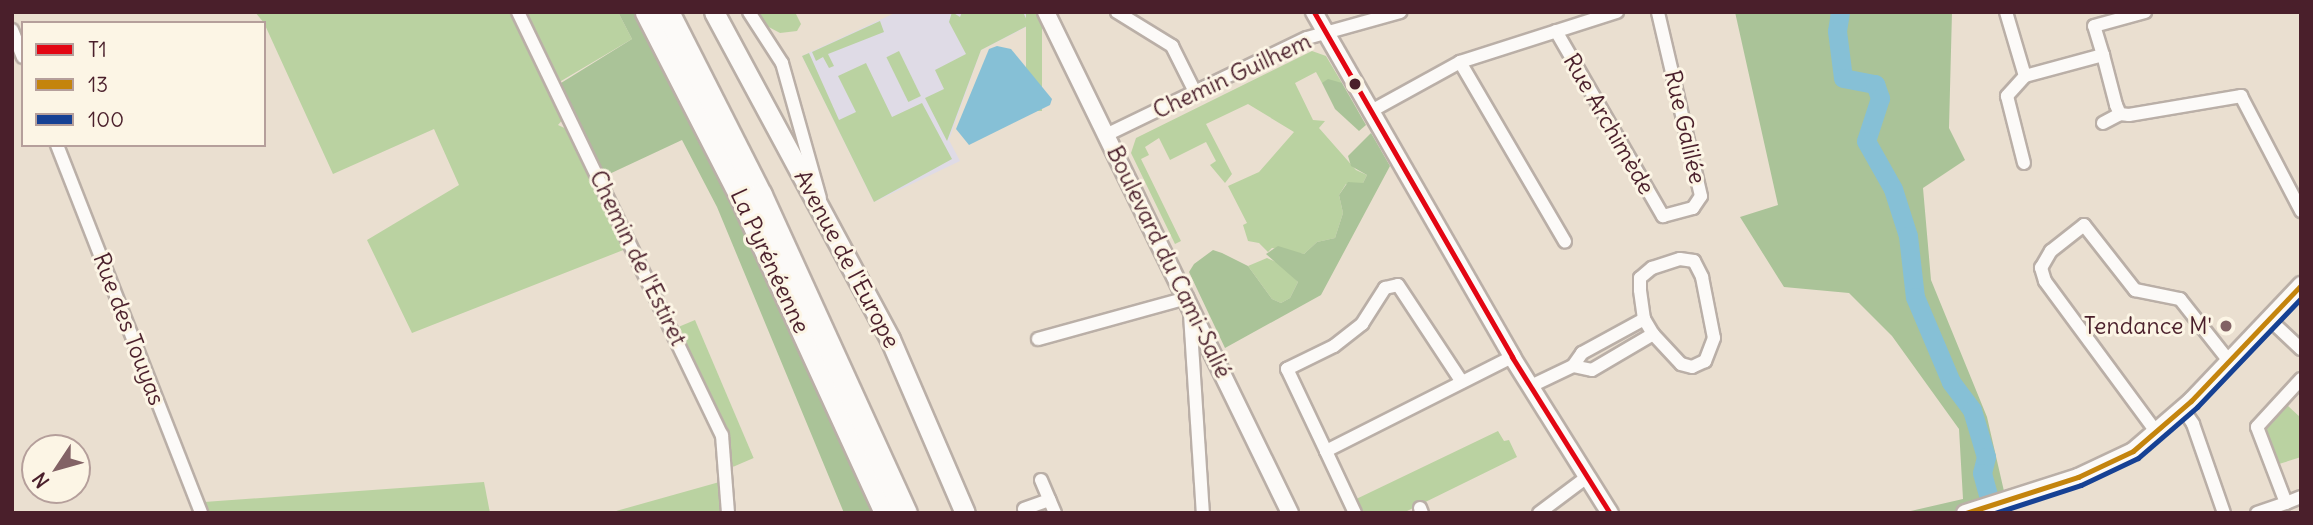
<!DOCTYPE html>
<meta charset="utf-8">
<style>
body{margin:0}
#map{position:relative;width:2313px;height:525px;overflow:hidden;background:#eadfd0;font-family:Delius,sans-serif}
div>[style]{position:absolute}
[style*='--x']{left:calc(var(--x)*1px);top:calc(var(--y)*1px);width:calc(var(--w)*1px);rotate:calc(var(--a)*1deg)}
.built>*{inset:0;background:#dfdbe6}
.green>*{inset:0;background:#bad2a1;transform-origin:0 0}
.forest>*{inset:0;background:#aac398}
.water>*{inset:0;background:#86c0d6}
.river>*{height:19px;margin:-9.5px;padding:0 9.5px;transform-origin:9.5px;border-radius:9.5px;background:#86c0d6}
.roads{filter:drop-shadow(2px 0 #baafa7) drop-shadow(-2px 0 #baafa7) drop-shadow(0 2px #baafa7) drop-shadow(0 -2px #baafa7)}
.minor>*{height:12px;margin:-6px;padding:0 6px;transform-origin:6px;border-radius:6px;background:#fcfaf8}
.tertiary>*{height:16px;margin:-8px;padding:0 8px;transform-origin:8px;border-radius:8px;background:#fcfaf8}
.primary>*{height:19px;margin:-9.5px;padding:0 9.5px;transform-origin:9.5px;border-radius:9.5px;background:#fcfaf8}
.motorway>*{height:23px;margin:-11.5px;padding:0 11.5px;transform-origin:11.5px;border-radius:11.5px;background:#fcfaf8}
.bus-1>*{height:5px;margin:-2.5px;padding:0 2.5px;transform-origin:2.5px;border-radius:2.5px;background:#e30613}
.bus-2>*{height:5px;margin:-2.5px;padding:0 2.5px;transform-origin:2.5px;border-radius:2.5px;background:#c4840d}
.bus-3>*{height:5px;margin:-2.5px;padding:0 2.5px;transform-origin:2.5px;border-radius:2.5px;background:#164194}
.dots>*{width:19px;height:19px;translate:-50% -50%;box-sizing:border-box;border:4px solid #fcf5e5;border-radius:50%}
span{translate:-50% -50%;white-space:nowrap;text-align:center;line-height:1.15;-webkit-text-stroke:6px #fcf5e5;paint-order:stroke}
.street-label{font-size:23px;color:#4a1f2b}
.poi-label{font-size:23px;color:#4a1f2b}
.right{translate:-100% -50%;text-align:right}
.frame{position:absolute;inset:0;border:14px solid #4a1f2b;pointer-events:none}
.legend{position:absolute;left:21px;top:21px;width:245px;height:126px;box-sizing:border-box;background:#fcf5e5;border:2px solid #b59f9b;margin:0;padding:9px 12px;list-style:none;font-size:21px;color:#4a1f2b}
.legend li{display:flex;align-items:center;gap:14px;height:35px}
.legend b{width:35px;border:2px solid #b59f9b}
.north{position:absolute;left:21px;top:434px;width:70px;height:70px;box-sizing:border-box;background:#fcf5e5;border:2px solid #b59f9b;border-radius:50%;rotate:234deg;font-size:19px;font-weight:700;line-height:28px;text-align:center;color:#4a1f2b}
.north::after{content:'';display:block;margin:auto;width:24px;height:32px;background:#826265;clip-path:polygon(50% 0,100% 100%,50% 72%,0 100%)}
</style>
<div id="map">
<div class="built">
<div style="clip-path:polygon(897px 12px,1026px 12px,1032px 24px,981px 50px,949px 140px,960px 161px,874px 202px,802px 56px)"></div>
</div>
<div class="green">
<div style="clip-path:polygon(255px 12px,618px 12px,632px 39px,551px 87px,565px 117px,558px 125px,573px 132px,631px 247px,412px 333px,367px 240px,459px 185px,434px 129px,333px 174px,264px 23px)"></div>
<div style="clip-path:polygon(757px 12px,795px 12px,801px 24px,797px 31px,780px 33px,765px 25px)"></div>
<div style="clip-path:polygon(952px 12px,960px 17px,962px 12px,1023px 12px,1029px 25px,981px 50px,947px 141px,925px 98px,944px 89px,935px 70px,966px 54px,949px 22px)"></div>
<div style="left:1026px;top:12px;width:16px;height:99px"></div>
<div style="clip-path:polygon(880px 21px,884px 32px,828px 54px,834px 66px,829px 68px,823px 57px,816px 61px,812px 52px)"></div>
<div style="left:899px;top:51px;width:50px;height:14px;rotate:64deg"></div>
<div style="clip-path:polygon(1312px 51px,1326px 56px,1342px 83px,1322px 83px,1316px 72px,1295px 83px,1313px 120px,1325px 121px,1319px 128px,1356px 170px,1367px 175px,1363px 183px,1346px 184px,1339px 195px,1343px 213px,1335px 238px,1317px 242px,1304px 254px,1272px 248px,1268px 252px,1259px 243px,1248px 241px,1243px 225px,1247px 223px,1228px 186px,1259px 172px,1294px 132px,1248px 104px,1206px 124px,1232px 174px,1225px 183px,1210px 165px,1216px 161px,1206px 142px,1170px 160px,1159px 138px,1145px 147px,1149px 155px,1141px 159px,1181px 241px,1175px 244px,1131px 153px,1136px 138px)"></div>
<div style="clip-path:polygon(809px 53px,839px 120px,856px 112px,838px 76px,866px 63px,892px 117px,922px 103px,952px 159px,874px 202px,802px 56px)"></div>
<div style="clip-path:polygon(1267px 258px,1283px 265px,1298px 282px,1290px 298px,1281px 303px,1272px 299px,1248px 266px)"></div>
<div style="left:695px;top:320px;width:150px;height:22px;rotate:67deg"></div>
<div style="clip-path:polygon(2287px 405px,2301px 418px,2301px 457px,2279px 464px,2265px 430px)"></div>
<div style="clip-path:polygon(1498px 431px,1504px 441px,1509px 440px,1517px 457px,1403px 513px,1355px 513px,1350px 502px)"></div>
<div style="clip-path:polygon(723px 481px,725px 513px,609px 513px)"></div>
<div style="clip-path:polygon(484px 482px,490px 513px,208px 513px,204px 502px)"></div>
</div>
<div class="forest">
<div style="clip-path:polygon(618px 12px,636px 12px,652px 41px,777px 300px,873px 513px,844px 513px,717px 207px,682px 140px,605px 176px,561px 83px,632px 39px)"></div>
<div style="clip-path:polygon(1735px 12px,1952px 12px,1949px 128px,1965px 160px,1923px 188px,1931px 280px,1987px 417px,2009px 513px,1902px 513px,1963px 499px,1959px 429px,1892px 336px,1849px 293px,1784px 287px,1740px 217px,1778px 205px)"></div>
<div style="clip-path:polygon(1328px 79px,1342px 83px,1366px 125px,1359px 131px,1335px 109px,1322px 83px)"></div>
<div style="clip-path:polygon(1371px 133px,1390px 166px,1321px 295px,1225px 348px,1189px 272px,1194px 264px,1213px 250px,1222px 253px,1248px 266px,1272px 299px,1281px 303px,1290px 298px,1298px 282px,1266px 254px,1278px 246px,1304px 254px,1317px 242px,1335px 238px,1343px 213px,1339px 195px,1348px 182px,1363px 183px,1367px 175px,1351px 166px,1348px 156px)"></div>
</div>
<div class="water">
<div style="clip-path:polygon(997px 46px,1011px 49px,1052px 99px,1050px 105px,969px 145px,956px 129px,989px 49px)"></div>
</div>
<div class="river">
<div style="--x:1840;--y:12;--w:19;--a:99"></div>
<div style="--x:1837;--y:31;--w:47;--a:82.7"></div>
<div style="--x:1843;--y:78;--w:33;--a:11"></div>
<div style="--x:1875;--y:84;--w:15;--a:70"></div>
<div style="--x:1880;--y:98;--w:45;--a:108"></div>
<div style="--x:1866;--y:141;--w:55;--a:60.6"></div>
<div style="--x:1893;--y:189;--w:49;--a:72.3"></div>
<div style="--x:1908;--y:236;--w:61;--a:83.5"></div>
<div style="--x:1915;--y:297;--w:92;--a:67"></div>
<div style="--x:1951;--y:382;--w:35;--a:53"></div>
<div style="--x:1972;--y:410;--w:49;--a:73.4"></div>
<div style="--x:1986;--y:457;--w:16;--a:104"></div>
<div style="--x:1982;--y:473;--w:41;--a:74.6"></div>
</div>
<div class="roads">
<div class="minor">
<div style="--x:518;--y:12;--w:470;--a:64.3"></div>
<div style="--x:722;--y:435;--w:78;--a:85.6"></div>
<div style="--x:749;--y:12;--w:61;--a:57.1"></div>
<div style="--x:782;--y:63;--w:140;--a:74.3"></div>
<div style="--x:1117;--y:12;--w:65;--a:31.7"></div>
<div style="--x:1172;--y:46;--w:51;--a:63.4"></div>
<div style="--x:2006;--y:12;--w:67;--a:73.5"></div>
<div style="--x:2025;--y:76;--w:27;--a:132"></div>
<div style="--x:2007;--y:96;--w:69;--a:75.8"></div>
<div style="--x:12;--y:30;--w:29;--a:68"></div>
<div style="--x:1556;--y:31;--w:214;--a:60"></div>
<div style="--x:1663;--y:216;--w:31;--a:-15"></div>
<div style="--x:1693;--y:208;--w:14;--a:-56"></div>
<div style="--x:1701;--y:196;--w:189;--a:-103.2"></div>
<div style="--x:2103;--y:55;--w:30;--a:-107"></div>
<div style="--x:2094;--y:26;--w:53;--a:-15.4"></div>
<div style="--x:1460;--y:62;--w:208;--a:59.7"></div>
<div style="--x:2025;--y:76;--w:81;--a:-15.1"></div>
<div style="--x:2103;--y:55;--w:52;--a:75.4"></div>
<div style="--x:2116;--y:105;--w:10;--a:66"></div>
<div style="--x:2120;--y:114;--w:9;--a:6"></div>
<div style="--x:2129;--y:115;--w:114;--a:-9.6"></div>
<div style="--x:2241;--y:96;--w:130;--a:62.4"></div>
<div style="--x:1371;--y:111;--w:102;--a:-28.8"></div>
<div style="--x:1460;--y:62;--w:165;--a:-17.7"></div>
<div style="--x:2103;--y:123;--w:19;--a:-28"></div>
<div style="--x:1106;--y:135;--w:223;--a:-25.8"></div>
<div style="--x:1307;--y:38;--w:97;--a:-15.6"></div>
<div style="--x:57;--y:145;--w:395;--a:68.6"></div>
<div style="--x:1680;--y:259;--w:14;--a:8"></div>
<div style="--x:1694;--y:261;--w:18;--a:63"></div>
<div style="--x:1702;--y:277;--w:62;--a:78.9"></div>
<div style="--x:1714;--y:338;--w:25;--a:111"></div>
<div style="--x:1705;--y:361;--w:14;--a:155"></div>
<div style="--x:1692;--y:367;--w:11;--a:-165"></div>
<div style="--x:1681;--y:364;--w:41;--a:-133"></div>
<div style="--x:1653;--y:334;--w:17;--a:-121"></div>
<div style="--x:1644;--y:319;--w:29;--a:-98"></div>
<div style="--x:1640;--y:290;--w:12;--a:-90"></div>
<div style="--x:1640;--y:278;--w:16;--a:-40"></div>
<div style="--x:1652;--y:268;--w:29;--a:-18"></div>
<div style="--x:1190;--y:314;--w:199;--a:86.3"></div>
<div style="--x:2269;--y:319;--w:44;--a:43.2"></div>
<div style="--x:1038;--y:339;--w:155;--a:-15.4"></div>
<div style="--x:1573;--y:366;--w:19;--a:12"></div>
<div style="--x:1592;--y:370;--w:71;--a:-30.5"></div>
<div style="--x:2301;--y:379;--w:65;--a:132.5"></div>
<div style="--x:2257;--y:427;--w:81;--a:69.1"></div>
<div style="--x:2286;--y:503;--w:16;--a:-22"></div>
<div style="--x:1531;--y:386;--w:47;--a:-25.5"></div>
<div style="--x:1573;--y:366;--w:16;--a:-55"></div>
<div style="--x:1582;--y:353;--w:71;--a:-28.7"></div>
<div style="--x:2183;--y:409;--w:18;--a:56"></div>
<div style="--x:2193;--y:424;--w:94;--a:70.8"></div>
<div style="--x:2157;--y:433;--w:189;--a:-126.4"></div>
<div style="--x:2045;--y:281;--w:14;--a:-107"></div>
<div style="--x:2041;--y:268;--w:20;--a:-60"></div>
<div style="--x:2051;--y:251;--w:42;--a:-38.2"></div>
<div style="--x:2084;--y:225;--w:83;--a:51.9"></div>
<div style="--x:2135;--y:290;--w:46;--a:11.3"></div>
<div style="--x:2180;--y:299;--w:79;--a:51.7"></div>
<div style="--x:1326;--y:451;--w:91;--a:-115.4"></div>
<div style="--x:1287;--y:369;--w:52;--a:-26.1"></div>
<div style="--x:1334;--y:346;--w:36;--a:-38"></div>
<div style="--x:1362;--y:324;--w:43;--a:-57.4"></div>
<div style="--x:1385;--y:288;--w:13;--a:-13"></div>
<div style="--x:1398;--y:285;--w:116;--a:56.6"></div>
<div style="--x:1041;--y:480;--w:36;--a:67"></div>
<div style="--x:1420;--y:508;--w:5;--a:68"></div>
<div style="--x:1024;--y:509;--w:27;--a:-20"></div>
<div style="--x:1355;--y:513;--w:68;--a:-115.1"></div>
<div style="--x:1326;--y:451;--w:208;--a:-26.8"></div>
<div style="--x:1539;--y:513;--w:60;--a:-36.9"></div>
<div style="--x:2257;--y:513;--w:31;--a:-19"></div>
</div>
<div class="tertiary">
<div style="--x:1046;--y:12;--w:557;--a:64.03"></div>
<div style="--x:1314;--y:12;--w:398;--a:60.1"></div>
<div style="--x:1512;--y:357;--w:184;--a:57.9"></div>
<div style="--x:1965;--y:513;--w:119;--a:-17.7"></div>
<div style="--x:2078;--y:477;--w:61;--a:-25.3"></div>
<div style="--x:2133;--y:451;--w:77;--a:-40.8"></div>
<div style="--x:2191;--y:401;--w:160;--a:-46.5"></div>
</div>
<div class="primary">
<div style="--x:714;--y:12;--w:371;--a:61.7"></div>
<div style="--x:890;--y:339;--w:189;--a:66.7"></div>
</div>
<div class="motorway">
<div style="--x:647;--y:12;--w:211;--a:62.9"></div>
<div style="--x:743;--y:200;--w:344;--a:65.4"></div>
<div style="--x:667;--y:12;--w:205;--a:63.1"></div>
<div style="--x:760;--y:195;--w:349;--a:65.5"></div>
</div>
</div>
<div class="bus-1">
<div style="--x:1314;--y:12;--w:398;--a:60.1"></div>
<div style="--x:1512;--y:357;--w:184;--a:57.9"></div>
</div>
<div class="bus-2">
<div style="--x:1966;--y:513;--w:118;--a:-17.8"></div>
<div style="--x:2078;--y:477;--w:61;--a:-25.3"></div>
<div style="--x:2133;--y:451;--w:77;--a:-40.8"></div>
<div style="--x:2191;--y:401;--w:160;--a:-46.5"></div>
</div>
<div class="bus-3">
<div style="--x:1995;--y:513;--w:90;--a:-18"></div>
<div style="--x:2081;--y:485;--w:63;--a:-25.3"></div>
<div style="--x:2138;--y:458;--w:78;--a:-40.8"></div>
<div style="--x:2197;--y:407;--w:151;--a:-46.3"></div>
</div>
<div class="dots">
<div style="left:1355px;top:84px;background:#4a1f2b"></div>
<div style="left:2226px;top:326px;background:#826265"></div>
</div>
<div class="street-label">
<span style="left:1232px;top:76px;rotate:-25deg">Chemin Guilhem</span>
<span style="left:1609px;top:124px;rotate:60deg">Rue Archimède</span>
<span style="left:1685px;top:127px;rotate:77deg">Rue Galilée</span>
<span style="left:638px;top:258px;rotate:64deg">Chemin de l'Estiret</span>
<span style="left:847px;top:259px;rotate:62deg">Avenue de l'Europe</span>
<span style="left:770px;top:261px;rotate:65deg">La Pyrénéenne</span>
<span style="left:1169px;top:262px;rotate:64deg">Boulevard du Cami-Salié</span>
<span style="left:129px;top:329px;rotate:69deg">Rue des Touyas</span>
</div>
<div class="poi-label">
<span class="right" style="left:2212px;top:326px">Tendance M'</span>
</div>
<div class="frame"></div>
<ul class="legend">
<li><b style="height:9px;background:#e30613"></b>T1</li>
<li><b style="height:9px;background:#c4840d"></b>13</li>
<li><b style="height:9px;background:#164194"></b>100</li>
</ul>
<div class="north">N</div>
</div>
